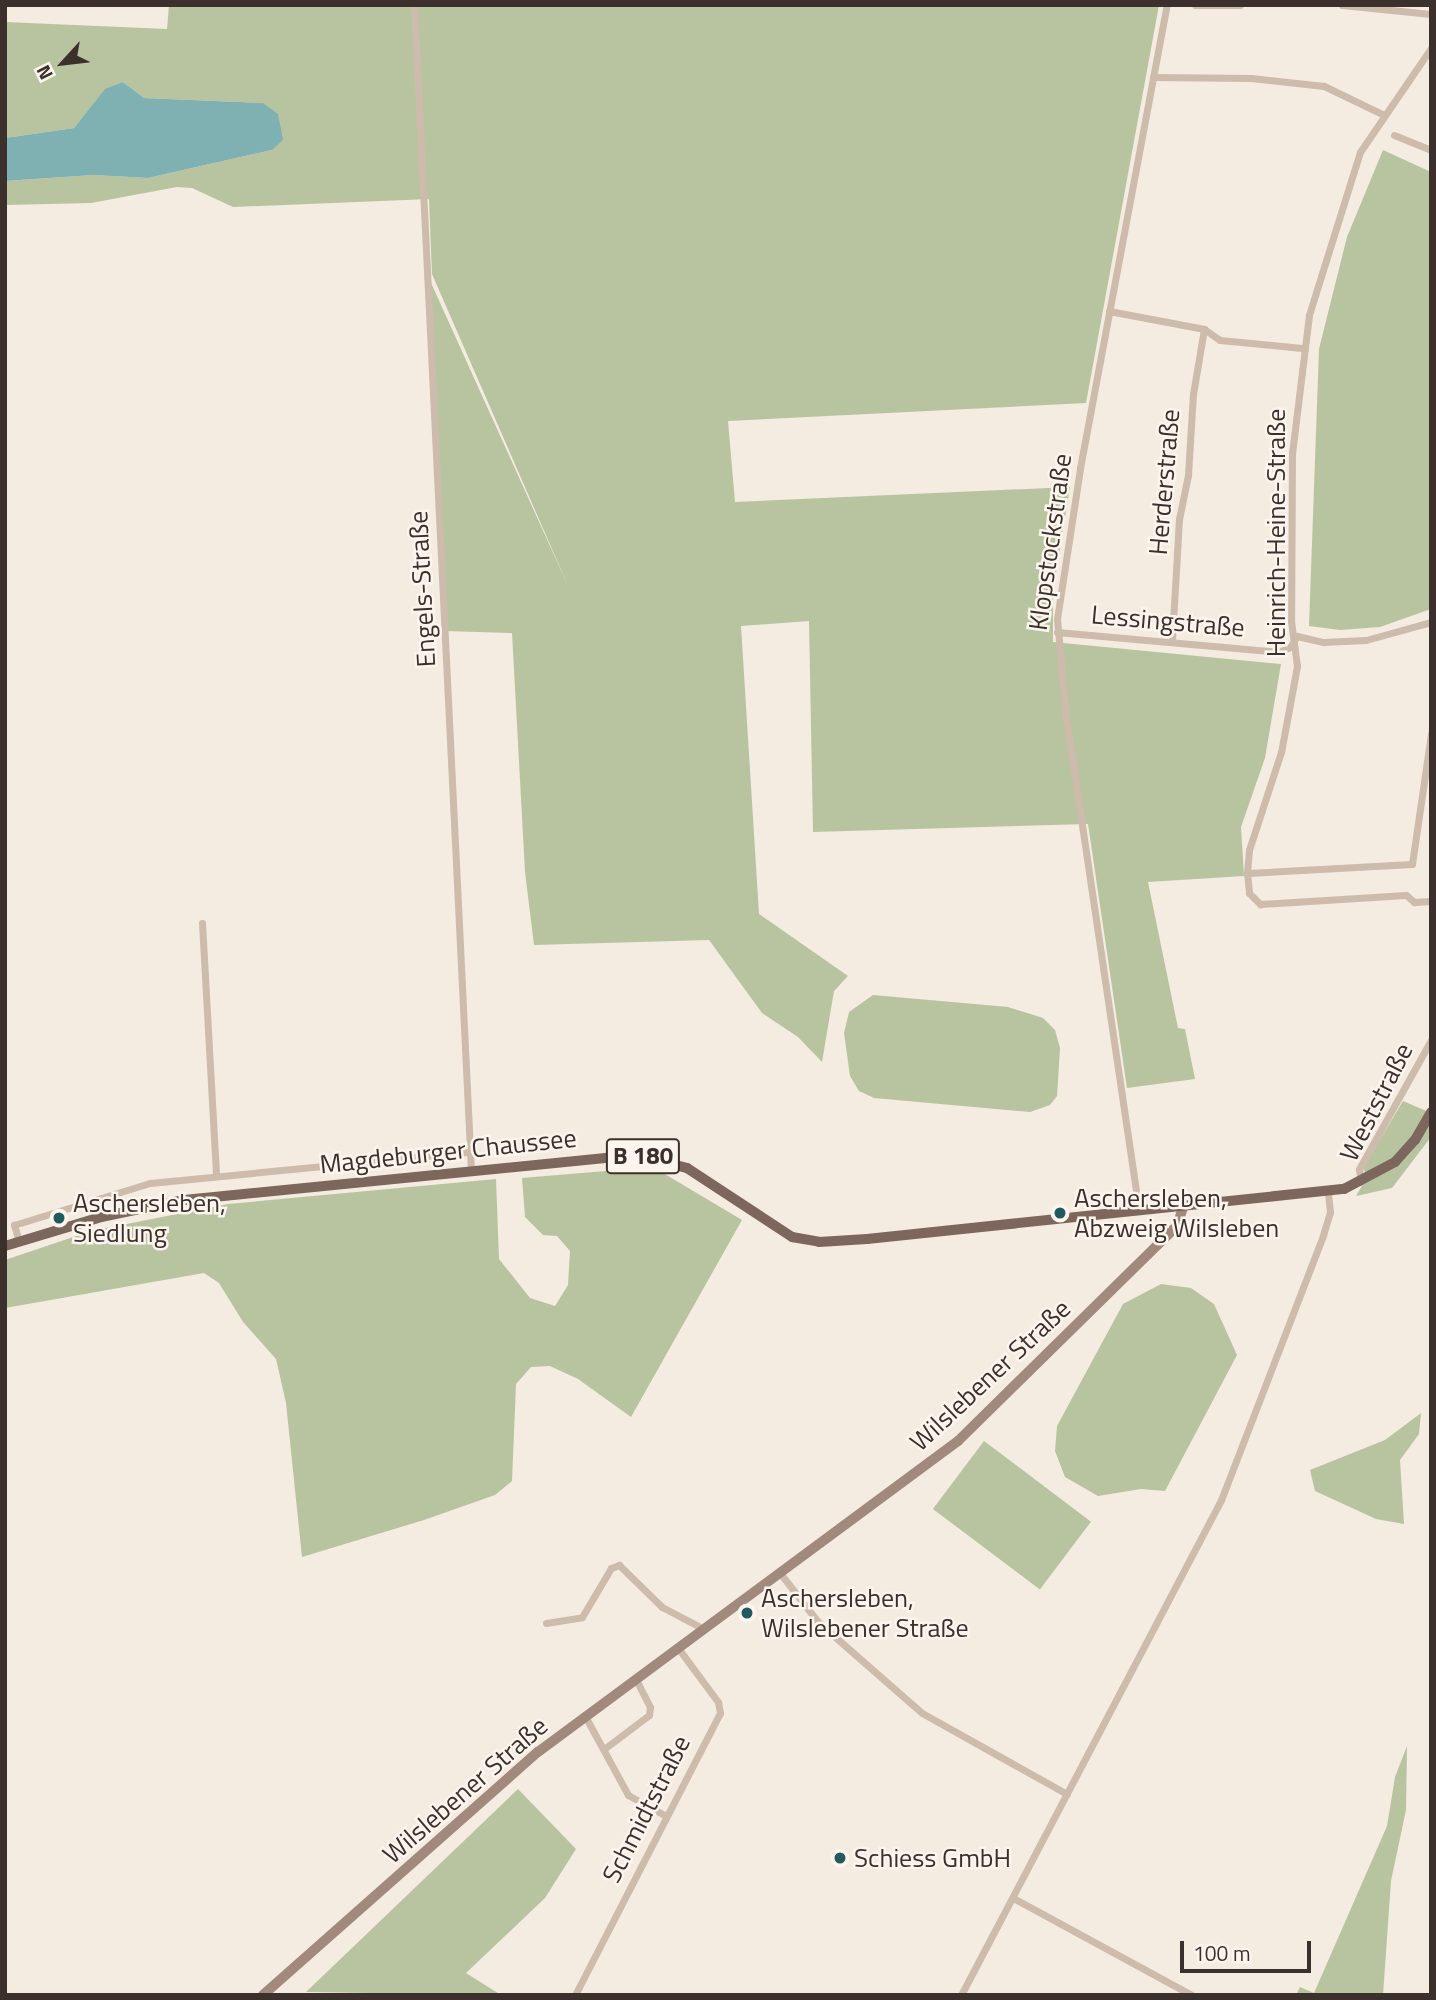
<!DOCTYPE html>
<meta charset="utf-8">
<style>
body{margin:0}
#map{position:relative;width:1436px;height:2000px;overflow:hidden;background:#f4ebe1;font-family:"Titillium Web",sans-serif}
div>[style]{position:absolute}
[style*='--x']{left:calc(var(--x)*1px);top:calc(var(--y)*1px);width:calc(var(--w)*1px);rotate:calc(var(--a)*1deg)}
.green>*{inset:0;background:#b8c4a0;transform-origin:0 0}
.water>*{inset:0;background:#7fb0b2}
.street>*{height:7px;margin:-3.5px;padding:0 3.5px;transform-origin:3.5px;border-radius:3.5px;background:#cdbbac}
.secondary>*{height:10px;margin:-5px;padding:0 5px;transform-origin:5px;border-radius:5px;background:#a18a7d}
.primary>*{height:10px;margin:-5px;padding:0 5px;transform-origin:5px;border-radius:5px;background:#7d675c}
.dots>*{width:19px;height:19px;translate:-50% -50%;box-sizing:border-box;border:4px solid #fbf5ee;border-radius:50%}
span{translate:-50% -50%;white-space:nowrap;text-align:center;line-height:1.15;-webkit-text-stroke:5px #fbf5ee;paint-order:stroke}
.shield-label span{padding:2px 5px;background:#fbf5ee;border:2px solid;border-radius:5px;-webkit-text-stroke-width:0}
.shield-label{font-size:24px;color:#3b302b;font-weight:700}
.street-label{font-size:26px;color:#3b302b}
.poi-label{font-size:26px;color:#3b302b}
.left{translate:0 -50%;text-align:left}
.frame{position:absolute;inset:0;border:7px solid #3b302b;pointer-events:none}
.north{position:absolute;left:28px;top:28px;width:70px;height:70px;-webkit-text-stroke:5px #fbf5ee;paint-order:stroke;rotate:243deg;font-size:19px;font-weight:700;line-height:28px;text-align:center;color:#3b302b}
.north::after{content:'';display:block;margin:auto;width:24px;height:32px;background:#3b302b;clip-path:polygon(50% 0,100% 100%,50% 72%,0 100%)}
.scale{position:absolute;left:1180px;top:1941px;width:131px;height:32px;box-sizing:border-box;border:4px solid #3b302b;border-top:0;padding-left:9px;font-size:21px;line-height:24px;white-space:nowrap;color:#3b302b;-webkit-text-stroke:5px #fbf5ee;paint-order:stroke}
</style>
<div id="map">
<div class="green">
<div style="clip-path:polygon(169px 5px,1159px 5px,1086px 403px,728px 421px,735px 502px,1070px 487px,1053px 591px,1053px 642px,1281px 664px,1265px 758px,1241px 827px,1244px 876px,1148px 882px,1178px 1028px,1185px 1029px,1195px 1079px,1127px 1088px,1088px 824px,813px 832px,809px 621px,741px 626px,759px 914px,848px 976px,834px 991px,822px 1062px,798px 1037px,762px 1013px,709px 940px,534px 945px,525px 872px,512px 633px,445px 631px,427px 274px,569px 588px,432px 274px,429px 199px,233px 207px,192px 188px,177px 187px,91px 203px,5px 205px,5px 181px,94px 175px,148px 178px,272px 150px,263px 103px,144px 98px,123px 82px,105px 90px,74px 128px,5px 138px,5px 22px,167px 29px)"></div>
<div style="clip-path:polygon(1383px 150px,1431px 172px,1431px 609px,1380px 627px,1340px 630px,1309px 626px,1319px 349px,1347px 237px)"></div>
<div style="clip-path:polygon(873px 995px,1008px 1007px,1043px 1018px,1055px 1030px,1060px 1048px,1057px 1096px,1050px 1105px,1030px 1112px,874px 1098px,859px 1091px,850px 1076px,844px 1033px,849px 1012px)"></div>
<div style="clip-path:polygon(1403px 1101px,1431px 1113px,1431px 1137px,1392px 1188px,1356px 1196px,1367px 1177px,1363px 1168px)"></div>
<div style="clip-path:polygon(653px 1167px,742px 1220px,631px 1417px,578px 1379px,550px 1366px,531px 1367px,516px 1384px,512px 1481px,495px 1495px,424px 1520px,302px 1557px,286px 1403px,276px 1359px,243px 1322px,219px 1283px,204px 1273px,5px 1308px,5px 1260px,91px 1231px,228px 1204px,496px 1179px,499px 1259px,530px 1298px,555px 1306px,568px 1285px,570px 1251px,557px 1236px,543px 1235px,525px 1217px,522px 1178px)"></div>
<div style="clip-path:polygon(1161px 1284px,1191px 1288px,1214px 1304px,1237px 1355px,1165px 1491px,1141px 1489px,1098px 1496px,1065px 1477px,1055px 1451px,1057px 1426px,1123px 1304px)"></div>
<div style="clip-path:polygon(1421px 1413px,1419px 1434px,1400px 1460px,1404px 1524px,1376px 1519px,1315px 1491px,1310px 1470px,1385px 1440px)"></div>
<div style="left:984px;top:1441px;width:134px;height:85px;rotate:37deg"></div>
<div style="clip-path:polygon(1407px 1746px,1406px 1810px,1391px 1881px,1383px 1995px,1296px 1995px,1300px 1987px,1314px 1993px,1387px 1826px,1395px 1777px)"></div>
<div style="clip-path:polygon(518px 1789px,576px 1849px,545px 1898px,466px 1973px,501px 1995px,306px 1992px)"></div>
</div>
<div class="water">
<div style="clip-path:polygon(123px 82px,144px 98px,263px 103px,278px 114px,283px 140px,272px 150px,148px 178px,94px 175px,5px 181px,5px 138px,74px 128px,105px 89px)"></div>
</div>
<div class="street">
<div style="--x:414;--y:5;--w:1167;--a:87.2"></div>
<div style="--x:1195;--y:5;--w:45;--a:0"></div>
<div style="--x:1342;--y:5;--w:89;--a:5.8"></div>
<div style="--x:1431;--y:48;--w:126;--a:124.3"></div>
<div style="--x:1360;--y:152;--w:171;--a:107.4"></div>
<div style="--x:1309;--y:315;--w:139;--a:97"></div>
<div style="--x:1292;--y:453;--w:168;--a:90.3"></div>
<div style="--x:1291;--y:621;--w:45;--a:82.4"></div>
<div style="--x:1297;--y:666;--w:87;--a:100.5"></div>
<div style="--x:1281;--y:752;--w:103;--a:108.1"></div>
<div style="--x:1249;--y:850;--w:23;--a:95"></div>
<div style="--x:1247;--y:873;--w:20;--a:84"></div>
<div style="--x:1249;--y:893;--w:16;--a:45"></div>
<div style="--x:1260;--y:904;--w:146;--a:-3.5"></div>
<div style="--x:1406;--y:895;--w:11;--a:41"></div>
<div style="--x:1414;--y:902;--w:17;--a:-3"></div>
<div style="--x:1153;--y:77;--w:98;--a:0.6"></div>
<div style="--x:1251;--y:78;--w:73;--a:6.3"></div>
<div style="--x:1324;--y:86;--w:67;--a:25.8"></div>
<div style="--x:1394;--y:135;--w:40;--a:22"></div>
<div style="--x:1109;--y:311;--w:97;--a:10.7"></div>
<div style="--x:1204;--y:329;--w:19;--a:35"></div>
<div style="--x:1220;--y:340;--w:82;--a:5.6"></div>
<div style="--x:1057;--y:632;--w:223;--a:5.1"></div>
<div style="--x:1279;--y:652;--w:12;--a:-24"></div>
<div style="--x:1290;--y:647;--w:13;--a:-58"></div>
<div style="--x:1297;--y:636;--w:27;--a:13"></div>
<div style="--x:1323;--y:642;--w:43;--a:-2.7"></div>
<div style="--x:1366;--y:640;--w:67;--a:-15.5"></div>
<div style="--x:1172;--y:640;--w:121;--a:-86.7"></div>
<div style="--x:1179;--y:519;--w:45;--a:-78.4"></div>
<div style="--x:1188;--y:475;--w:81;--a:-86.5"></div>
<div style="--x:1193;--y:394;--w:66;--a:-80.4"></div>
<div style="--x:1247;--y:873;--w:165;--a:-3.1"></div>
<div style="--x:1412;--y:864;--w:132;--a:-81.7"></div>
<div style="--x:202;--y:923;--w:251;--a:86.8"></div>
<div style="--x:1361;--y:1182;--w:13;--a:-99"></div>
<div style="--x:1359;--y:1169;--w:148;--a:-60.8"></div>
<div style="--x:1139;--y:1211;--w:497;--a:-98.4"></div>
<div style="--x:1066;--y:719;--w:100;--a:-95.1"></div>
<div style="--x:1057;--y:619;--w:153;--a:-81.3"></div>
<div style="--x:1080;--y:468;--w:471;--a:-79.4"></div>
<div style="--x:19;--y:1242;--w:18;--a:-106"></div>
<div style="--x:14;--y:1225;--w:142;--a:-17.2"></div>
<div style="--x:150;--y:1183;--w:321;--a:-5.6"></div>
<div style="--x:780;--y:1573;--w:62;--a:52.2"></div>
<div style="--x:818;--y:1622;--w:138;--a:41.2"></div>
<div style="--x:922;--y:1713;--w:166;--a:29.2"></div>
<div style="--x:546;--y:1623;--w:36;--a:-9"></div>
<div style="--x:582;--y:1617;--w:57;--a:-59.4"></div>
<div style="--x:611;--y:1568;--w:9;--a:-21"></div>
<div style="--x:619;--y:1565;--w:60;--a:44.3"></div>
<div style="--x:662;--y:1607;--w:47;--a:27.6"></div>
<div style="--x:585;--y:1716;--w:90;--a:61.4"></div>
<div style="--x:628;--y:1795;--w:43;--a:28.9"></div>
<div style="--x:604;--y:1749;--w:56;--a:-37.1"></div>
<div style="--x:649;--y:1715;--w:8;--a:-83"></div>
<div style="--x:650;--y:1707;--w:31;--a:-117"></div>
<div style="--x:1013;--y:1898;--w:204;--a:28.5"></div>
<div style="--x:575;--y:1995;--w:317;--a:-62.8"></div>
<div style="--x:720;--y:1713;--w:11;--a:-100"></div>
<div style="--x:718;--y:1702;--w:67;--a:-126.5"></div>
<div style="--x:961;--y:1995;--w:559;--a:-62.29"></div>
<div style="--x:1221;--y:1500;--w:284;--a:-68.9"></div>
<div style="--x:1323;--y:1235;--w:24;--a:-73"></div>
<div style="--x:1330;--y:1212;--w:20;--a:-96"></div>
</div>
<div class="secondary">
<div style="--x:263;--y:1995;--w:367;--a:-41.5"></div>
<div style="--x:538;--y:1752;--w:523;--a:-36.52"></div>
<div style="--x:958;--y:1441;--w:307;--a:-44.5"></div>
<div style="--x:1177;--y:1226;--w:20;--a:-72"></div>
</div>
<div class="primary">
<div style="--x:5;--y:1246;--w:100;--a:-16.8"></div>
<div style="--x:101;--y:1217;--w:85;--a:-11.6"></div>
<div style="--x:184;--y:1200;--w:456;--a:-5.7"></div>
<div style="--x:638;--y:1155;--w:51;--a:14.9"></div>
<div style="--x:687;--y:1168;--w:126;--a:33.3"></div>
<div style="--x:792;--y:1237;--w:27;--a:10"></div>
<div style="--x:819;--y:1242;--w:48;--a:-3.6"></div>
<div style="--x:867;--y:1239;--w:480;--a:-6"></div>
<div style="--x:1344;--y:1189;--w:58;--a:-27.9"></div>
<div style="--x:1395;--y:1162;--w:30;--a:-48"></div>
<div style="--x:1415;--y:1140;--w:32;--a:-60"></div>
</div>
<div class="dots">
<div style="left:1060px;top:1213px;background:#1f5a5e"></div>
<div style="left:59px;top:1218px;background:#1f5a5e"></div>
<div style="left:747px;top:1613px;background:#1f5a5e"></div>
<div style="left:840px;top:1858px;background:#1f5a5e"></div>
</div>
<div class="shield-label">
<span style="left:643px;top:1156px">B 180</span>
</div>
<div class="street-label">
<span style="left:1164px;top:482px;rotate:-85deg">Herderstraße</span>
<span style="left:1276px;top:533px;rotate:-90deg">Heinrich-Heine-Straße</span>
<span style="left:1050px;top:542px;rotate:-82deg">Klopstockstraße</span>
<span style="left:422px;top:589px;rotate:-93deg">Engels-Straße</span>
<span style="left:1168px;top:621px;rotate:5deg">Lessingstraße</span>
<span style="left:1376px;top:1102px;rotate:-63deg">Weststraße</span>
<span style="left:448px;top:1151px;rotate:-6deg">Magdeburger Chaussee</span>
<span style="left:990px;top:1375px;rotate:-43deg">Wilslebener Straße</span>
<span style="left:465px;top:1790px;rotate:-41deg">Wilslebener Straße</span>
<span style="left:646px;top:1809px;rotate:-63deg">Schmidtstraße</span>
</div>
<div class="poi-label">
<span class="left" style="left:1074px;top:1213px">Aschersleben,<br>Abzweig Wilsleben</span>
<span class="left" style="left:73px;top:1218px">Aschersleben,<br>Siedlung</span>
<span class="left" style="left:761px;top:1613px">Aschersleben,<br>Wilslebener Straße</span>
<span class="left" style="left:854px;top:1858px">Schiess GmbH</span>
</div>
<div class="frame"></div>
<div class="north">N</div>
<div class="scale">100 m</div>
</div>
